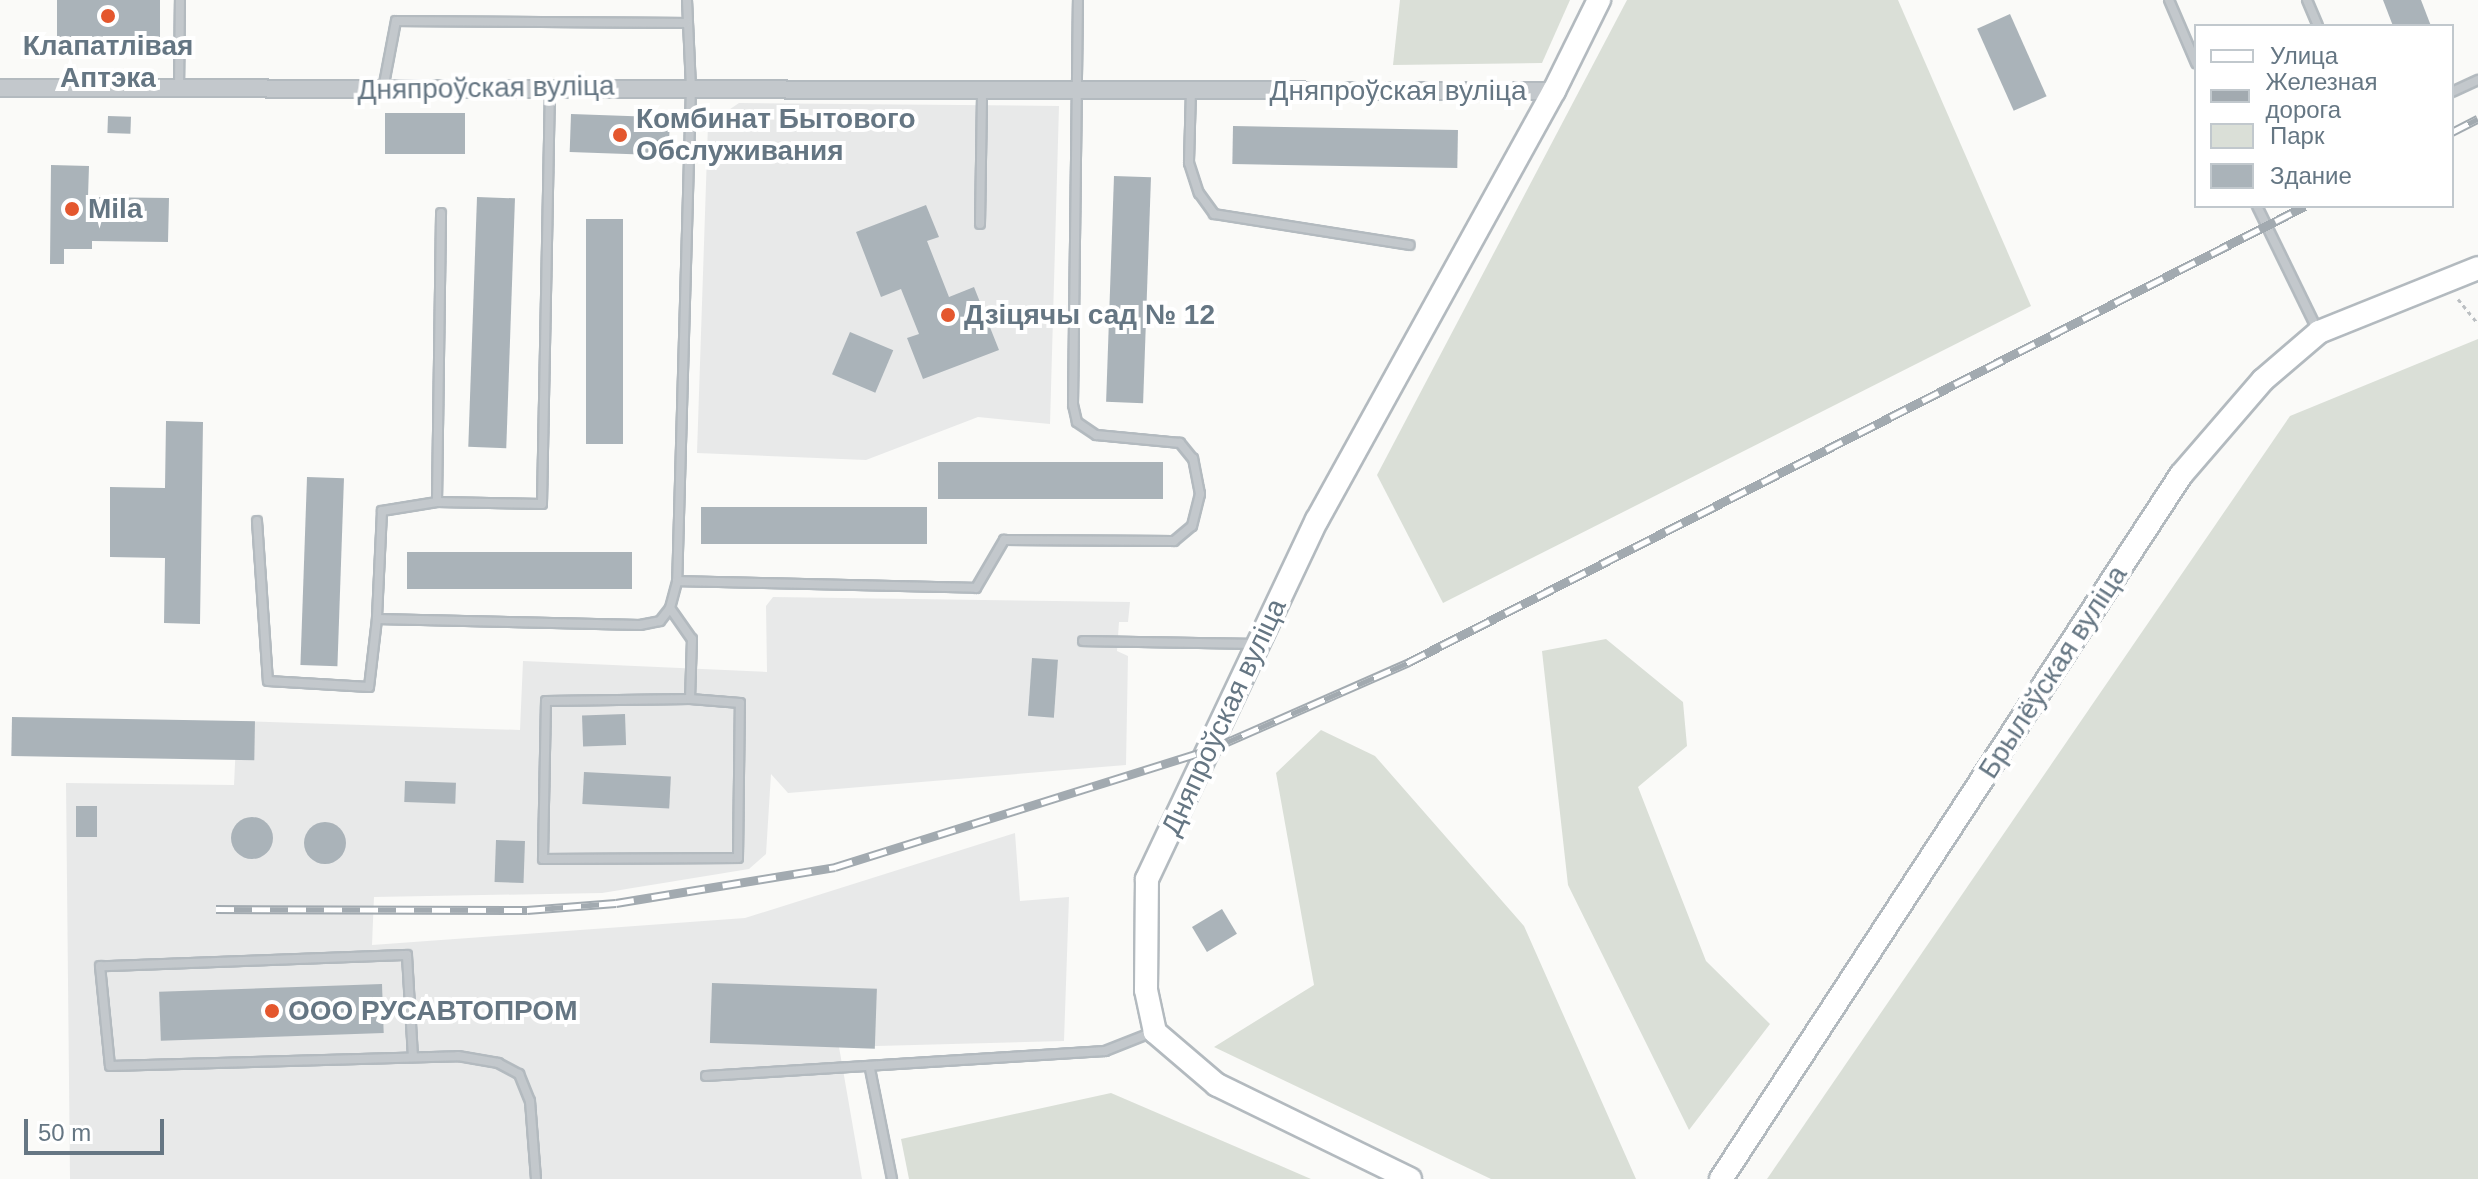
<!DOCTYPE html>
<meta charset="utf-8">
<style>
body{margin:0}
#map{position:relative;width:2478px;height:1179px;overflow:hidden;background:#fafaf8;font-family:Helvetica,sans-serif}
div>[style]{position:absolute}
[style*='--x']{left:calc(var(--x)*1px);top:calc(var(--y)*1px);width:calc(var(--w)*1px);rotate:calc(var(--a)*1deg)}
.built>*{inset:0;background:#e8e9e9}
.green>*{inset:0;background:#dadfd7}
.building>*{inset:0;background:#aab3b9;transform-origin:0 0}
.round{border-radius:50%}
.path>*{height:3px;margin-top:-1.5px;transform-origin:0;background:repeating-linear-gradient(90deg,#bbbfc2 0 4px,transparent 0 8px)}
.roads{filter:drop-shadow(2px 0 #b3babf) drop-shadow(-2px 0 #b3babf) drop-shadow(0 2px #b3babf) drop-shadow(0 -2px #b3babf)}
.lane>*{height:8px;margin:-4px;padding:0 4px;transform-origin:4px;border-radius:4px;background:#c3c8cc}
.street>*{height:16px;margin:-8px;padding:0 8px;transform-origin:8px;border-radius:8px;background:#c3c8cc}
.secondary>*{height:22px;margin:-11px;padding:0 11px;transform-origin:11px;border-radius:11px;background:#fff}
.rail>*{height:9px;margin-top:-4.5px;transform-origin:0;background:repeating-linear-gradient(90deg,#fff 0 18px,#a2aab0 0 36px);box-sizing:border-box;border-block:2px solid #a2aab0}
.dots>*{width:22px;height:22px;translate:-50% -50%;box-sizing:border-box;border:4px solid #fff;border-radius:50%}
span{translate:-50% -50%;white-space:nowrap;text-align:center;line-height:1.15;-webkit-text-stroke:8px #fff;paint-order:stroke}
.poi-label{font-size:28px;color:#657683;font-weight:700}
.left{translate:0 -50%;text-align:left}
.street-label{font-size:28px;color:#657683}
.legend{position:absolute;left:2194px;top:24px;width:260px;height:184px;box-sizing:border-box;background:#fff;border:2px solid #c1c8cd;margin:0;padding:10px 14px;list-style:none;font-size:24px;color:#657683}
.legend li{display:flex;align-items:center;gap:16px;height:40px}
.legend b{width:40px;border:2px solid #c1c8cd}
.scale{position:absolute;left:24px;top:1119px;width:140px;height:36px;box-sizing:border-box;border:4px solid #657683;border-top:0;padding-left:10px;font-size:24px;line-height:28px;white-space:nowrap;color:#657683;-webkit-text-stroke:6px #fff;paint-order:stroke}
</style>
<div id="map">
<div class="built">
<div style="clip-path:polygon(739px 103px,1059px 106px,1050px 424px,978px 417px,866px 460px,697px 453px,708px 124px)"></div>
<div style="clip-path:polygon(773px 597px,1130px 602px,1128px 622px,1119px 622px,1117px 651px,1128px 656px,1126px 765px,788px 793px,771px 774px,766px 854px,749px 869px,602px 893px,374px 897px,372px 945px,745px 918px,1015px 833px,1020px 901px,1069px 897px,1064px 1041px,839px 1047px,862px 1179px,70px 1179px,66px 783px,234px 785px,237px 721px,520px 730px,523px 661px,767px 672px,766px 606px)"></div>
</div>
<div class="green">
<div style="clip-path:polygon(1400px 0,1570px 0,1542px 63px,1393px 65px)"></div>
<div style="clip-path:polygon(1627px 0,1898px 0,2031px 306px,1443px 603px,1377px 475px)"></div>
<div style="clip-path:polygon(2478px 339px,2478px 1179px,1767px 1179px,2290px 416px)"></div>
<div style="clip-path:polygon(1606px 639px,1683px 702px,1687px 746px,1638px 787px,1706px 961px,1770px 1024px,1689px 1130px,1568px 885px,1542px 651px)"></div>
<div style="clip-path:polygon(1321px 730px,1375px 756px,1524px 926px,1636px 1179px,1491px 1179px,1214px 1047px,1314px 985px,1276px 773px)"></div>
<div style="clip-path:polygon(1111px 1093px,1311px 1179px,909px 1179px,901px 1139px)"></div>
</div>
<div class="building">
<div style="left:57px;top:0;width:103px;height:37px"></div>
<div style="clip-path:polygon(2383px 0,2421px 0,2431px 26px,2393px 26px)"></div>
<div style="left:2010px;top:14px;width:90px;height:36px;rotate:66deg"></div>
<div style="left:385px;top:113px;width:80px;height:41px"></div>
<div style="left:571px;top:114px;width:99px;height:38px;rotate:2deg"></div>
<div style="left:108px;top:116px;width:23px;height:17px;rotate:2deg"></div>
<div style="left:1233px;top:126px;width:225px;height:38px;rotate:1deg"></div>
<div style="clip-path:polygon(51px 165px,89px 166px,88px 197px,169px 198px,168px 242px,92px 241px,92px 249px,64px 249px,64px 264px,50px 264px)"></div>
<div style="left:1114px;top:176px;width:37px;height:226px;rotate:2deg"></div>
<div style="left:477px;top:197px;width:38px;height:250px;rotate:2deg"></div>
<div style="clip-path:polygon(926px 205px,939px 237px,927px 241px,949px 297px,974px 287px,999px 350px,923px 379px,907px 338px,919px 334px,901px 289px,881px 297px,856px 232px)"></div>
<div style="left:586px;top:219px;width:37px;height:225px"></div>
<div style="left:850px;top:332px;width:47px;height:46px;rotate:23deg"></div>
<div style="clip-path:polygon(166px 421px,203px 422px,200px 624px,164px 623px,165px 558px,110px 557px,110px 487px,165px 488px)"></div>
<div style="left:938px;top:462px;width:225px;height:37px"></div>
<div style="left:307px;top:477px;width:37px;height:188px;rotate:2deg"></div>
<div style="left:701px;top:507px;width:226px;height:37px"></div>
<div style="left:407px;top:552px;width:225px;height:37px"></div>
<div style="left:1032px;top:658px;width:26px;height:58px;rotate:4deg"></div>
<div style="left:625px;top:714px;width:31px;height:43px;rotate:88deg"></div>
<div style="left:12px;top:717px;width:243px;height:39px;rotate:1deg"></div>
<div style="left:584px;top:772px;width:87px;height:32px;rotate:3deg"></div>
<div style="left:405px;top:781px;width:51px;height:21px;rotate:2deg"></div>
<div style="left:76px;top:806px;width:21px;height:31px"></div>
<div class="round" style="left:231px;top:817px;width:42px;height:42px"></div>
<div class="round" style="left:304px;top:822px;width:42px;height:42px"></div>
<div style="left:496px;top:840px;width:29px;height:42px;rotate:2deg"></div>
<div style="left:1222px;top:909px;width:29px;height:35px;rotate:59deg"></div>
<div style="left:712px;top:983px;width:165px;height:60px;rotate:2deg"></div>
<div style="left:382px;top:984px;width:49px;height:223px;rotate:88deg"></div>
</div>
<div class="path">
<div style="--x:2458;--y:299;--w:32;--a:51"></div>
</div>
<div class="roads">
<div class="lane">
<div style="--x:687;--y:0;--w:87;--a:87.4"></div>
<div style="--x:691;--y:87;--w:494;--a:91.6"></div>
<div style="--x:677;--y:581;--w:299;--a:1.3"></div>
<div style="--x:976;--y:588;--w:56;--a:-59.7"></div>
<div style="--x:1004;--y:540;--w:170;--a:0.3"></div>
<div style="--x:1174;--y:541;--w:23;--a:-40"></div>
<div style="--x:1192;--y:526;--w:33;--a:-76"></div>
<div style="--x:1200;--y:494;--w:36;--a:-101"></div>
<div style="--x:1193;--y:459;--w:21;--a:-129"></div>
<div style="--x:1180;--y:443;--w:84;--a:-174.6"></div>
<div style="--x:1096;--y:435;--w:23;--a:-146"></div>
<div style="--x:1077;--y:422;--w:17;--a:-103"></div>
<div style="--x:1073;--y:405;--w:405;--a:-89.3"></div>
<div style="--x:2169;--y:0;--w:69;--a:66.8"></div>
<div style="--x:2307;--y:0;--w:28;--a:67"></div>
<div style="--x:550;--y:87;--w:417;--a:91.1"></div>
<div style="--x:542;--y:504;--w:105;--a:-178.9"></div>
<div style="--x:437;--y:502;--w:56;--a:170.7"></div>
<div style="--x:382;--y:511;--w:108;--a:92.7"></div>
<div style="--x:377;--y:619;--w:263;--a:1.3"></div>
<div style="--x:640;--y:625;--w:20;--a:-11"></div>
<div style="--x:660;--y:621;--w:16;--a:-52"></div>
<div style="--x:670;--y:608;--w:28;--a:-75"></div>
<div style="--x:383;--y:89;--w:69;--a:-79.2"></div>
<div style="--x:396;--y:21;--w:290;--a:0.4"></div>
<div style="--x:179;--y:90;--w:90;--a:-89.4"></div>
<div style="--x:1191;--y:90;--w:73;--a:91.6"></div>
<div style="--x:1189;--y:163;--w:32;--a:72"></div>
<div style="--x:1199;--y:193;--w:26;--a:54"></div>
<div style="--x:1214;--y:214;--w:198;--a:9"></div>
<div style="--x:2452;--y:92;--w:29;--a:-25"></div>
<div style="--x:2257;--y:206;--w:139;--a:64"></div>
<div style="--x:980;--y:224;--w:133;--a:-89.1"></div>
<div style="--x:437;--y:502;--w:289;--a:-89.2"></div>
<div style="--x:257;--y:521;--w:160;--a:86.1"></div>
<div style="--x:268;--y:681;--w:101;--a:3.4"></div>
<div style="--x:369;--y:687;--w:68;--a:-83.3"></div>
<div style="--x:670;--y:608;--w:38;--a:55"></div>
<div style="--x:692;--y:639;--w:60;--a:91.9"></div>
<div style="--x:690;--y:699;--w:144;--a:179.2"></div>
<div style="--x:546;--y:701;--w:158;--a:91.1"></div>
<div style="--x:543;--y:859;--w:195;--a:-0.3"></div>
<div style="--x:738;--y:858;--w:155;--a:-89.3"></div>
<div style="--x:740;--y:703;--w:50;--a:-175.4"></div>
<div style="--x:1083;--y:641;--w:171;--a:1"></div>
<div style="--x:413;--y:1057;--w:102;--a:-93.4"></div>
<div style="--x:407;--y:955;--w:307;--a:177.9"></div>
<div style="--x:100;--y:966;--w:100;--a:84.3"></div>
<div style="--x:110;--y:1066;--w:348;--a:-1.6"></div>
<div style="--x:458;--y:1056;--w:41;--a:9.9"></div>
<div style="--x:498;--y:1063;--w:24;--a:28"></div>
<div style="--x:519;--y:1074;--w:29;--a:68"></div>
<div style="--x:530;--y:1101;--w:78;--a:85.6"></div>
<div style="--x:870;--y:1069;--w:112;--a:78.7"></div>
<div style="--x:706;--y:1076;--w:400;--a:-3.6"></div>
<div style="--x:1105;--y:1051;--w:52;--a:-21.6"></div>
</div>
<div class="street">
<div style="--x:0;--y:88;--w:1554;--a:0.11"></div>
</div>
<div class="secondary">
<div style="--x:1410;--y:1179;--w:215;--a:-154"></div>
<div style="--x:1217;--y:1085;--w:82;--a:-139.5"></div>
<div style="--x:1155;--y:1032;--w:43;--a:-102.1"></div>
<div style="--x:1146;--y:990;--w:111;--a:-89.5"></div>
<div style="--x:1147;--y:879;--w:397;--a:-64.7"></div>
<div style="--x:1317;--y:520;--w:490;--a:-61.1"></div>
<div style="--x:1554;--y:91;--w:102;--a:-63.7"></div>
<div style="--x:1721;--y:1179;--w:841;--a:-56.84"></div>
<div style="--x:2181;--y:475;--w:125;--a:-49.2"></div>
<div style="--x:2263;--y:380;--w:74;--a:-40.6"></div>
<div style="--x:2319;--y:332;--w:171;--a:-21.9"></div>
</div>
</div>
<div class="rail">
<div style="--x:2452;--y:132;--w:29;--a:-27"></div>
<div style="--x:216;--y:909;--w:311;--a:0.2"></div>
<div style="--x:527;--y:910;--w:89;--a:-4.5"></div>
<div style="--x:616;--y:903;--w:222;--a:-9.3"></div>
<div style="--x:835;--y:867;--w:392;--a:-17.4"></div>
<div style="--x:1209;--y:750;--w:219;--a:-23.7"></div>
<div style="--x:1409;--y:662;--w:1005;--a:-26.97"></div>
</div>
<div class="dots">
<div style="left:108px;top:16px;background:#e4572e"></div>
<div style="left:620px;top:135px;background:#e4572e"></div>
<div style="left:72px;top:209px;background:#e4572e"></div>
<div style="left:948px;top:315px;background:#e4572e"></div>
<div style="left:272px;top:1011px;background:#e4572e"></div>
</div>
<div class="poi-label">
<span style="left:108px;top:62px">Клапатлівая<br>Аптэка</span>
<span class="left" style="left:636px;top:135px">Комбинат Бытового<br>Обслуживания</span>
<span class="left" style="left:88px;top:209px">Mila</span>
<span class="left" style="left:964px;top:315px">Дзіцячы сад № 12</span>
<span class="left" style="left:288px;top:1011px">ООО РУСАВТОПРОМ</span>
</div>
<div class="street-label">
<span style="left:486px;top:88px;rotate:-1deg">Дняпроўская вуліца</span>
<span style="left:1398px;top:91px">Дняпроўская вуліца</span>
<span style="left:2053px;top:672px;rotate:-57deg">Брылёўская вуліца</span>
<span style="left:1224px;top:717px;rotate:-65deg">Дняпроўская вуліца</span>
</div>
<ul class="legend">
<li><b style="height:10px;background:#fff"></b>Улица</li>
<li><b style="height:10px;background:#a2aab0"></b>Железная дорога</li>
<li><b style="height:22px;background:#dadfd7"></b>Парк</li>
<li><b style="height:22px;background:#aab3b9"></b>Здание</li>
</ul>
<div class="scale">50 m</div>
</div>
